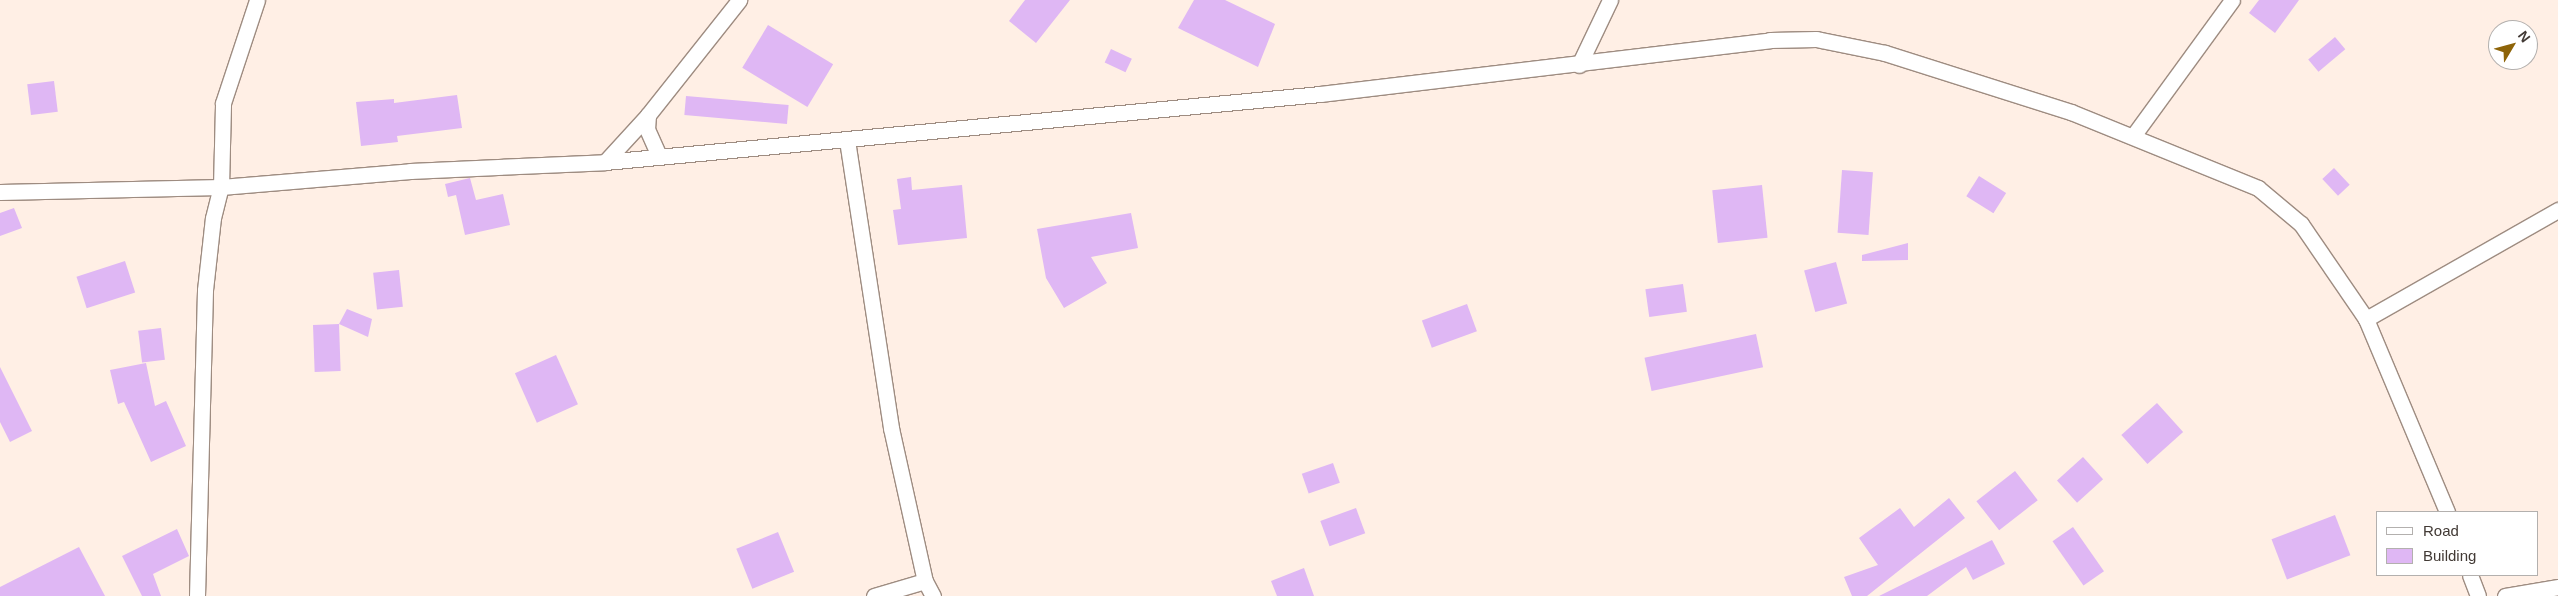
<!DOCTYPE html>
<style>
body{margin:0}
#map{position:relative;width:2558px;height:596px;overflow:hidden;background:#ffefe5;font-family:Arial,sans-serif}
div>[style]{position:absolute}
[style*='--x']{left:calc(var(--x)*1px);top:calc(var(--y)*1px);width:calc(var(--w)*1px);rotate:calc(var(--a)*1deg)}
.building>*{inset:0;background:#dfb7f4;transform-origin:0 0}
.roads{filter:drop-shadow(1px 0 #9e8c81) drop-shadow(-1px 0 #9e8c81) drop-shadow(0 1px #9e8c81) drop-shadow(0 -1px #9e8c81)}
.minor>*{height:15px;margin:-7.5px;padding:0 7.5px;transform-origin:7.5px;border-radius:7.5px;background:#fff}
span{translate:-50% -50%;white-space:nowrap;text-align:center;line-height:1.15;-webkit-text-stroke:4px #fff;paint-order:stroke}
.legend{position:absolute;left:2376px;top:511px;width:162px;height:65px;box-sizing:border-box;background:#fff;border:1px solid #b3b0ae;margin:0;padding:6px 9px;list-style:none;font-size:15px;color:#423a35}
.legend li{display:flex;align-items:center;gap:10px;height:25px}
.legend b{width:25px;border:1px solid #b3b0ae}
.north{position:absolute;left:2488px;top:20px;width:50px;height:50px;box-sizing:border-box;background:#fff;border:1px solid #b3b0ae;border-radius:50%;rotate:53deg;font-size:14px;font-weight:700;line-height:20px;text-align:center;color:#423a35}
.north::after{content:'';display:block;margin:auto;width:18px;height:22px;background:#8e6409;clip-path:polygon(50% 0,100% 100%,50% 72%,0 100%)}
</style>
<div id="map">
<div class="building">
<div style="clip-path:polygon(1025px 0,1070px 0,1036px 43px,1009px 21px)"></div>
<div style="clip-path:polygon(1194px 0,1225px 0,1275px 24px,1258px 67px,1178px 28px)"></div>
<div style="clip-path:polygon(2259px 0,2299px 0,2275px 33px,2249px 13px)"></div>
<div style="left:768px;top:25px;width:76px;height:50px;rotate:31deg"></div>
<div style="left:2335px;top:37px;width:16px;height:35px;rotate:50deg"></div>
<div style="left:1111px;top:49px;width:23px;height:15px;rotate:25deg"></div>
<div style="left:54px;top:81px;width:31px;height:27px;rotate:83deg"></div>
<div style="clip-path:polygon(457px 95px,462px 128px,397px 136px,398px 142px,361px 146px,356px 102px,394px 99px,394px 103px)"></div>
<div style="left:686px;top:96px;width:103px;height:19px;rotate:5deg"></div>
<div style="left:2334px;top:168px;width:23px;height:16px;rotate:47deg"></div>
<div style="left:1842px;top:170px;width:31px;height:63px;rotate:4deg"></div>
<div style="left:1979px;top:176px;width:32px;height:24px;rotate:32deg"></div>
<div style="clip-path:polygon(911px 177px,912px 190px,962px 185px,967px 238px,898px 245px,893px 210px,901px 209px,897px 179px)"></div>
<div style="clip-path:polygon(470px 178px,476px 200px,503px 194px,510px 225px,465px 235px,456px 195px,448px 197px,445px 184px)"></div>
<div style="left:1762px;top:185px;width:53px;height:50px;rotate:84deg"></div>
<div style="clip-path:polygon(14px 208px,22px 228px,0 236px,0 213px)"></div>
<div style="clip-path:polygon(1131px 213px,1138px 248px,1091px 257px,1107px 283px,1064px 308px,1046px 278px,1037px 229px)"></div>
<div style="clip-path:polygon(1908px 243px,1908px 260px,1862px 261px,1862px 255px)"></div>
<div style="left:125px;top:261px;width:33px;height:51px;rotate:72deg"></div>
<div style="left:1836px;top:262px;width:43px;height:33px;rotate:75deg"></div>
<div style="left:399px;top:270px;width:37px;height:26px;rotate:84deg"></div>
<div style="left:1683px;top:284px;width:28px;height:38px;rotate:82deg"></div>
<div style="left:1467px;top:304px;width:29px;height:48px;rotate:70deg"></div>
<div style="clip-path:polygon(347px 309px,372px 319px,368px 337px,339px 324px)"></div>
<div style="left:339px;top:324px;width:47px;height:26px;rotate:88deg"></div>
<div style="left:161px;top:328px;width:32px;height:23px;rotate:83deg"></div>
<div style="left:1756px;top:334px;width:34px;height:114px;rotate:78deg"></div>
<div style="left:556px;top:355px;width:54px;height:45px;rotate:66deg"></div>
<div style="clip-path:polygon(146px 363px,155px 406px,166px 401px,186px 446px,151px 462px,124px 402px,118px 404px,110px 370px)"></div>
<div style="clip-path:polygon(0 367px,32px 431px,10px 442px,0 422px)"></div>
<div style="left:2157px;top:403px;width:39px;height:48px;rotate:48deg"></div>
<div style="left:2083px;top:457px;width:30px;height:35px;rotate:48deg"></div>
<div style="left:1333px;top:463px;width:21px;height:33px;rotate:71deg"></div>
<div style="left:2015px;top:471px;width:37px;height:49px;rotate:52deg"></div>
<div style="clip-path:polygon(1949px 498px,1965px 518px,1867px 596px,1852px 596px,1844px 577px,1878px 565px,1859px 538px,1900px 508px,1914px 527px)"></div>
<div style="left:1356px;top:508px;width:27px;height:38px;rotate:70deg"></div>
<div style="left:2335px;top:515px;width:43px;height:68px;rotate:69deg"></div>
<div style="left:2073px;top:527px;width:54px;height:25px;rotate:55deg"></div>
<div style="clip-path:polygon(177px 529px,189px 556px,153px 574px,161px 596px,142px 596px,122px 556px)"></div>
<div style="left:778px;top:532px;width:43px;height:45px;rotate:68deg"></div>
<div style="clip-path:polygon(1992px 540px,2005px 564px,1973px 580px,1966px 567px,1927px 596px,1879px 596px)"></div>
<div style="clip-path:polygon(79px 547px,105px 596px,0 596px,0 587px)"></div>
<div style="clip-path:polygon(1304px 568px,1314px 596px,1277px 596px,1271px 581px)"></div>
</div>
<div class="roads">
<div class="minor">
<div style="--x:1579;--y:65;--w:72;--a:-64.5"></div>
<div style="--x:648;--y:115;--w:14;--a:94"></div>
<div style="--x:647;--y:129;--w:30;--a:66"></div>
<div style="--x:2133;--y:136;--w:168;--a:-53.9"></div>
<div style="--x:847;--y:140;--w:291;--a:81.3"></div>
<div style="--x:891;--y:428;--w:157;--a:77.5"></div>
<div style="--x:925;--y:581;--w:17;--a:62"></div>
<div style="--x:605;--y:162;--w:64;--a:-47.5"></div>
<div style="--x:648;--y:115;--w:147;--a:-51.6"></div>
<div style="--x:0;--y:192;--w:221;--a:-1.3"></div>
<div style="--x:221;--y:187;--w:190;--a:-4.8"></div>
<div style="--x:410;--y:171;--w:195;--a:-2.6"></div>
<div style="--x:605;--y:162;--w:718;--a:-5.43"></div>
<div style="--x:1320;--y:94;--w:453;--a:-6.8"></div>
<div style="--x:1770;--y:40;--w:46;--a:-1.2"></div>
<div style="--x:1816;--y:39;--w:70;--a:11.5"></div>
<div style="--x:1885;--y:53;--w:195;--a:17.6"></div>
<div style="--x:2071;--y:112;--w:202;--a:22.1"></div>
<div style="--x:2258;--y:188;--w:56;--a:39.9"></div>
<div style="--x:2301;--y:224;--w:115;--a:55.6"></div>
<div style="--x:2366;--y:319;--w:209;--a:67.2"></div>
<div style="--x:2366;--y:319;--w:221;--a:-29.6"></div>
<div style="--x:2470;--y:575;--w:22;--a:69"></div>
<div style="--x:197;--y:596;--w:306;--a:-88.5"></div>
<div style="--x:205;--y:290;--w:72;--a:-83.7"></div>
<div style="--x:213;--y:218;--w:32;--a:-76"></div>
<div style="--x:221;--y:187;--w:84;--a:-88.6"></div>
<div style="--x:223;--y:103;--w:108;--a:-71.7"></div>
<div style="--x:874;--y:596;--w:53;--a:-16.4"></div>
<div style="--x:2505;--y:596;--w:54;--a:-9.6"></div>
</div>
</div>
<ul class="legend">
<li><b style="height:6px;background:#fff"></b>Road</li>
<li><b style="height:14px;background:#dfb7f4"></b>Building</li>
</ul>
<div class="north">N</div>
</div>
